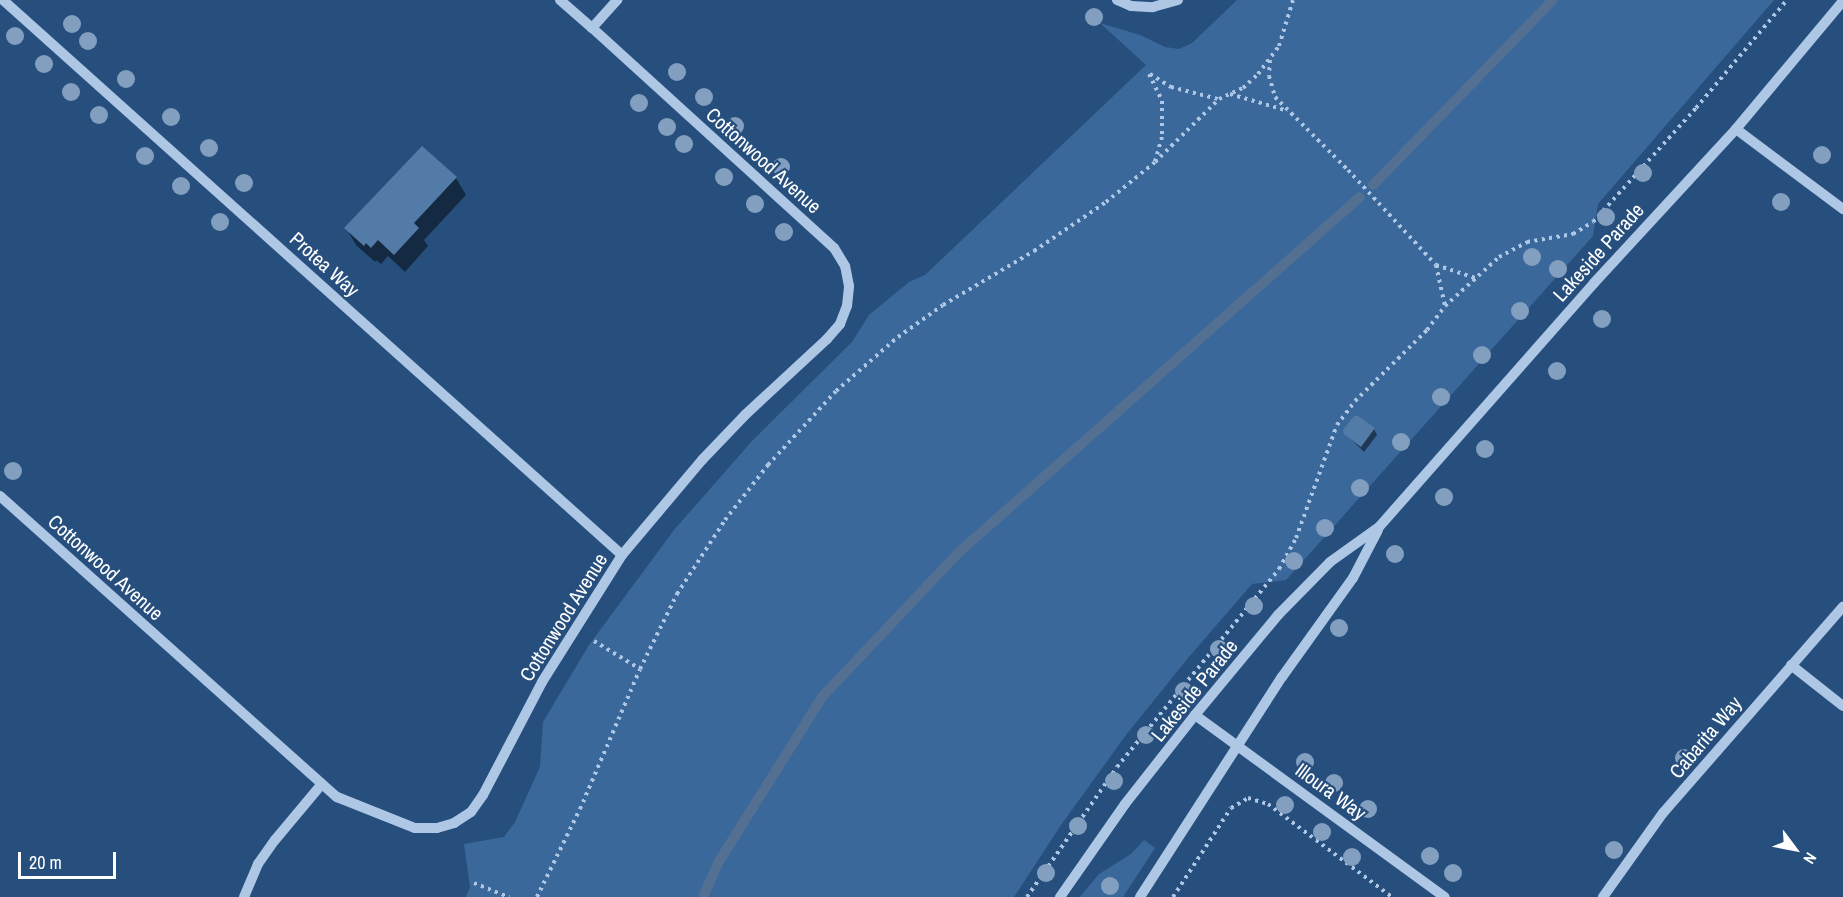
<!DOCTYPE html>
<style>
body{margin:0}
#map{position:relative;width:1843px;height:897px;overflow:hidden;background:#274f7e;font-family:"Archivo Narrow",sans-serif}
div>[style]{position:absolute}
[style*='--x']{left:calc(var(--x)*1px);top:calc(var(--y)*1px);width:calc(var(--w)*1px);rotate:calc(var(--a)*1deg)}
.green>*{inset:0;background:#3a689b}
.shadow>*{inset:0;background:#0007}
.stream>*{height:10px;margin:-5px;padding:0 5px;transform-origin:5px;border-radius:5px;background:#537092}
.building>*{inset:0;background:#537ba8}
.path>*{height:4px;margin-top:-2px;transform-origin:0;background:repeating-linear-gradient(90deg,#adc7e5 0 3px,transparent 0 7.5px)}
.minor>*{height:10px;margin:-5px;padding:0 5px;transform-origin:5px;border-radius:5px;background:#adc7e5}
.trees>*{width:18px;height:18px;margin:-9px;border-radius:50%;background:#839fbf}
span{translate:-50% -50%;white-space:nowrap;text-align:center;line-height:1.15;-webkit-text-stroke:4.5px #274f7e;paint-order:stroke}
.street-label{font-size:20px;color:#fff}
.north{position:absolute;left:1765px;top:819px;width:60px;height:60px;-webkit-text-stroke:4px #274f7e;paint-order:stroke;rotate:122deg;font-size:16px;font-weight:700;line-height:24px;text-align:center;color:#fff}
.north::after{content:'';display:block;margin:auto;width:21px;height:27px;background:#fff;clip-path:polygon(50% 0,100% 100%,50% 72%,0 100%)}
.scale{position:absolute;left:18px;top:852px;width:98px;height:27px;box-sizing:border-box;border:3px solid #fff;border-top:0;padding-left:8px;font-size:18px;line-height:21px;white-space:nowrap;color:#fff;-webkit-text-stroke:4px #274f7e;paint-order:stroke}
</style>
<div id="map">
<div class="green">
<div style="clip-path:polygon(1237px 0,1774px 0,1598px 204px,1593px 236px,1286px 580px,1252px 584px,1188px 658px,1126px 735px,1061px 825px,1014px 897px,466px 897px,470px 887px,464px 844px,504px 837px,515px 822px,540px 767px,543px 722px,589px 645px,674px 530px,752px 441px,852px 342px,869px 315px,909px 282px,925px 275px,1146px 65px,1100px 23px,1140px 35px,1165px 47px,1179px 49px,1192px 43px)"></div>
<div style="clip-path:polygon(1144px 840px,1155px 848px,1123px 897px,1080px 897px,1099px 874px,1131px 854px)"></div>
</div>
<div class="shadow">
<div style="clip-path:polygon(456px 178px,466px 195px,424px 240px,428px 246px,405px 272px,388px 256px,381px 264px,376px 260px,375px 262px,356px 245px,346px 228px)"></div>
<div style="clip-path:polygon(1374px 429px,1377px 435px,1364px 452px,1345px 433px)"></div>
</div>
<div class="stream">
<div style="--x:1373;--y:185;--w:258;--a:-45.8"></div>
<div style="--x:703;--y:897;--w:37;--a:-66"></div>
<div style="--x:718;--y:863;--w:196;--a:-57.9"></div>
<div style="--x:822;--y:697;--w:197;--a:-46.6"></div>
<div style="--x:957;--y:554;--w:538;--a:-41.54"></div>
</div>
<div class="building">
<div style="clip-path:polygon(422px 146px,457px 177px,414px 223px,419px 228px,394px 255px,378px 240px,371px 248px,366px 243px,364px 246px,344px 228px)"></div>
<div style="clip-path:polygon(1354px 416px,1358px 416px,1375px 428px,1361px 447px,1344px 434px,1343px 430px)"></div>
</div>
<div class="path">
<div style="--x:1270;--y:60;--w:16;--a:94"></div>
<div style="--x:1269;--y:76;--w:22;--a:74"></div>
<div style="--x:1275;--y:97;--w:103;--a:45"></div>
<div style="--x:1348;--y:170;--w:129;--a:47.2"></div>
<div style="--x:1436;--y:265;--w:41;--a:18.4"></div>
<div style="--x:1149;--y:74;--w:30;--a:64"></div>
<div style="--x:1162;--y:101;--w:36;--a:90"></div>
<div style="--x:1162;--y:137;--w:26;--a:106"></div>
<div style="--x:1150;--y:74;--w:25;--a:32"></div>
<div style="--x:1171;--y:87;--w:49;--a:14.3"></div>
<div style="--x:1230;--y:94;--w:60;--a:16.3"></div>
<div style="--x:1436;--y:265;--w:42;--a:77.6"></div>
<div style="--x:594;--y:641;--w:54;--a:31.3"></div>
<div style="--x:474;--y:883;--w:38;--a:22"></div>
<div style="--x:537;--y:897;--w:98;--a:-64"></div>
<div style="--x:580;--y:809;--w:152;--a:-66.8"></div>
<div style="--x:640;--y:669;--w:84;--a:-63.7"></div>
<div style="--x:677;--y:594;--w:88;--a:-57"></div>
<div style="--x:725;--y:520;--w:70;--a:-52"></div>
<div style="--x:768;--y:465;--w:100;--a:-47.4"></div>
<div style="--x:836;--y:391;--w:82;--a:-41.1"></div>
<div style="--x:898;--y:337;--w:55;--a:-35.4"></div>
<div style="--x:943;--y:305;--w:106;--a:-30.7"></div>
<div style="--x:1034;--y:251;--w:87;--a:-34.2"></div>
<div style="--x:1106;--y:202;--w:63;--a:-39.2"></div>
<div style="--x:1155;--y:162;--w:90;--a:-44.5"></div>
<div style="--x:1219;--y:99;--w:26;--a:-25"></div>
<div style="--x:1243;--y:88;--w:21;--a:-43"></div>
<div style="--x:1258;--y:74;--w:35;--a:-53"></div>
<div style="--x:1279;--y:46;--w:48;--a:-73.1"></div>
<div style="--x:1027;--y:897;--w:158;--a:-55.3"></div>
<div style="--x:1117;--y:767;--w:256;--a:-50.7"></div>
<div style="--x:1279;--y:569;--w:35;--a:-61"></div>
<div style="--x:1296;--y:538;--w:120;--a:-70.1"></div>
<div style="--x:1337;--y:425;--w:30;--a:-53"></div>
<div style="--x:1355;--y:401;--w:101;--a:-44.6"></div>
<div style="--x:1427;--y:330;--w:30;--a:-53"></div>
<div style="--x:1445;--y:306;--w:73;--a:-42.2"></div>
<div style="--x:1499;--y:257;--w:32;--a:-28"></div>
<div style="--x:1527;--y:242;--w:47;--a:-9.9"></div>
<div style="--x:1573;--y:234;--w:23;--a:-31"></div>
<div style="--x:1593;--y:222;--w:154;--a:-47.9"></div>
<div style="--x:1696;--y:108;--w:141;--a:-49.9"></div>
<div style="--x:1173;--y:897;--w:106;--a:-56.9"></div>
<div style="--x:1231;--y:808;--w:20;--a:-30"></div>
<div style="--x:1248;--y:798;--w:21;--a:17"></div>
<div style="--x:1268;--y:804;--w:155;--a:36.9"></div>
</div>
<div class="minor">
<div style="--x:3;--y:0;--w:831;--a:41.88"></div>
<div style="--x:560;--y:0;--w:43;--a:41.2"></div>
<div style="--x:592;--y:28;--w:38;--a:-48"></div>
<div style="--x:1117;--y:0;--w:15;--a:23"></div>
<div style="--x:1131;--y:6;--w:22;--a:3"></div>
<div style="--x:1153;--y:7;--w:26;--a:-16"></div>
<div style="--x:1736;--y:129;--w:134;--a:36.8"></div>
<div style="--x:0;--y:496;--w:452;--a:41.8"></div>
<div style="--x:337;--y:797;--w:84;--a:21.7"></div>
<div style="--x:415;--y:828;--w:22;--a:0"></div>
<div style="--x:437;--y:828;--w:18;--a:-16"></div>
<div style="--x:454;--y:823;--w:20;--a:-33"></div>
<div style="--x:471;--y:812;--w:21;--a:-55"></div>
<div style="--x:483;--y:795;--w:127;--a:-62.4"></div>
<div style="--x:542;--y:682;--w:150;--a:-57.8"></div>
<div style="--x:622;--y:555;--w:124;--a:-49.9"></div>
<div style="--x:702;--y:460;--w:62;--a:-46.3"></div>
<div style="--x:745;--y:415;--w:112;--a:-42.8"></div>
<div style="--x:827;--y:339;--w:20;--a:-49"></div>
<div style="--x:840;--y:324;--w:19;--a:-69"></div>
<div style="--x:847;--y:306;--w:20;--a:-84"></div>
<div style="--x:849;--y:286;--w:20;--a:-101"></div>
<div style="--x:845;--y:266;--w:21;--a:-121"></div>
<div style="--x:834;--y:248;--w:327;--a:-137.7"></div>
<div style="--x:1791;--y:665;--w:66;--a:38.3"></div>
<div style="--x:1195;--y:715;--w:309;--a:36.1"></div>
<div style="--x:244;--y:897;--w:36;--a:-67"></div>
<div style="--x:258;--y:864;--w:29;--a:-55"></div>
<div style="--x:275;--y:840;--w:72;--a:-50.1"></div>
<div style="--x:1060;--y:897;--w:113;--a:-55"></div>
<div style="--x:1125;--y:804;--w:113;--a:-51.8"></div>
<div style="--x:1195;--y:715;--w:130;--a:-50.3"></div>
<div style="--x:1278;--y:615;--w:74;--a:-45.5"></div>
<div style="--x:1330;--y:562;--w:60;--a:-35.5"></div>
<div style="--x:1379;--y:527;--w:325;--a:-48.6"></div>
<div style="--x:1594;--y:283;--w:209;--a:-47.3"></div>
<div style="--x:1736;--y:129;--w:167;--a:-50.1"></div>
<div style="--x:1140;--y:897;--w:262;--a:-57.2"></div>
<div style="--x:1282;--y:677;--w:122;--a:-54.4"></div>
<div style="--x:1353;--y:578;--w:54;--a:-62.5"></div>
<div style="--x:1603;--y:897;--w:103;--a:-54.5"></div>
<div style="--x:1663;--y:813;--w:274;--a:-48.9"></div>
</div>
<div class="trees">
<div style="left:1094px;top:17px"></div>
<div style="left:72px;top:24px"></div>
<div style="left:15px;top:36px"></div>
<div style="left:88px;top:41px"></div>
<div style="left:44px;top:64px"></div>
<div style="left:677px;top:72px"></div>
<div style="left:126px;top:79px"></div>
<div style="left:71px;top:92px"></div>
<div style="left:704px;top:97px"></div>
<div style="left:639px;top:103px"></div>
<div style="left:99px;top:115px"></div>
<div style="left:171px;top:117px"></div>
<div style="left:735px;top:126px"></div>
<div style="left:667px;top:127px"></div>
<div style="left:684px;top:144px"></div>
<div style="left:209px;top:148px"></div>
<div style="left:1822px;top:155px"></div>
<div style="left:145px;top:156px"></div>
<div style="left:781px;top:167px"></div>
<div style="left:1643px;top:173px"></div>
<div style="left:724px;top:177px"></div>
<div style="left:244px;top:183px"></div>
<div style="left:181px;top:186px"></div>
<div style="left:1781px;top:202px"></div>
<div style="left:755px;top:204px"></div>
<div style="left:1606px;top:217px"></div>
<div style="left:220px;top:222px"></div>
<div style="left:784px;top:232px"></div>
<div style="left:1532px;top:257px"></div>
<div style="left:1558px;top:269px"></div>
<div style="left:1520px;top:311px"></div>
<div style="left:1602px;top:319px"></div>
<div style="left:1482px;top:355px"></div>
<div style="left:1557px;top:371px"></div>
<div style="left:1441px;top:397px"></div>
<div style="left:1401px;top:442px"></div>
<div style="left:1485px;top:449px"></div>
<div style="left:13px;top:471px"></div>
<div style="left:1360px;top:488px"></div>
<div style="left:1444px;top:497px"></div>
<div style="left:1325px;top:528px"></div>
<div style="left:1395px;top:554px"></div>
<div style="left:1294px;top:561px"></div>
<div style="left:1254px;top:606px"></div>
<div style="left:1339px;top:628px"></div>
<div style="left:1219px;top:649px"></div>
<div style="left:1184px;top:691px"></div>
<div style="left:1146px;top:735px"></div>
<div style="left:1684px;top:758px"></div>
<div style="left:1305px;top:762px"></div>
<div style="left:1114px;top:781px"></div>
<div style="left:1334px;top:783px"></div>
<div style="left:1285px;top:805px"></div>
<div style="left:1368px;top:809px"></div>
<div style="left:1078px;top:826px"></div>
<div style="left:1322px;top:832px"></div>
<div style="left:1614px;top:850px"></div>
<div style="left:1430px;top:856px"></div>
<div style="left:1352px;top:857px"></div>
<div style="left:1046px;top:873px"></div>
<div style="left:1453px;top:873px"></div>
<div style="left:1110px;top:886px"></div>
</div>
<div class="street-label">
<span style="left:764px;top:160px;rotate:42deg">Cottonwood Avenue</span>
<span style="left:1598px;top:252px;rotate:-48deg">Lakeside Parade</span>
<span style="left:325px;top:264px;rotate:42deg">Protea Way</span>
<span style="left:106px;top:567px;rotate:42deg">Cottonwood Avenue</span>
<span style="left:563px;top:617px;rotate:-58deg">Cottonwood Avenue</span>
<span style="left:1194px;top:690px;rotate:-51deg">Lakeside Parade</span>
<span style="left:1705px;top:737px;rotate:-50deg">Cabarita Way</span>
<span style="left:1331px;top:791px;rotate:36deg">Illoura Way</span>
</div>
<div class="north">N</div>
<div class="scale">20 m</div>
</div>
